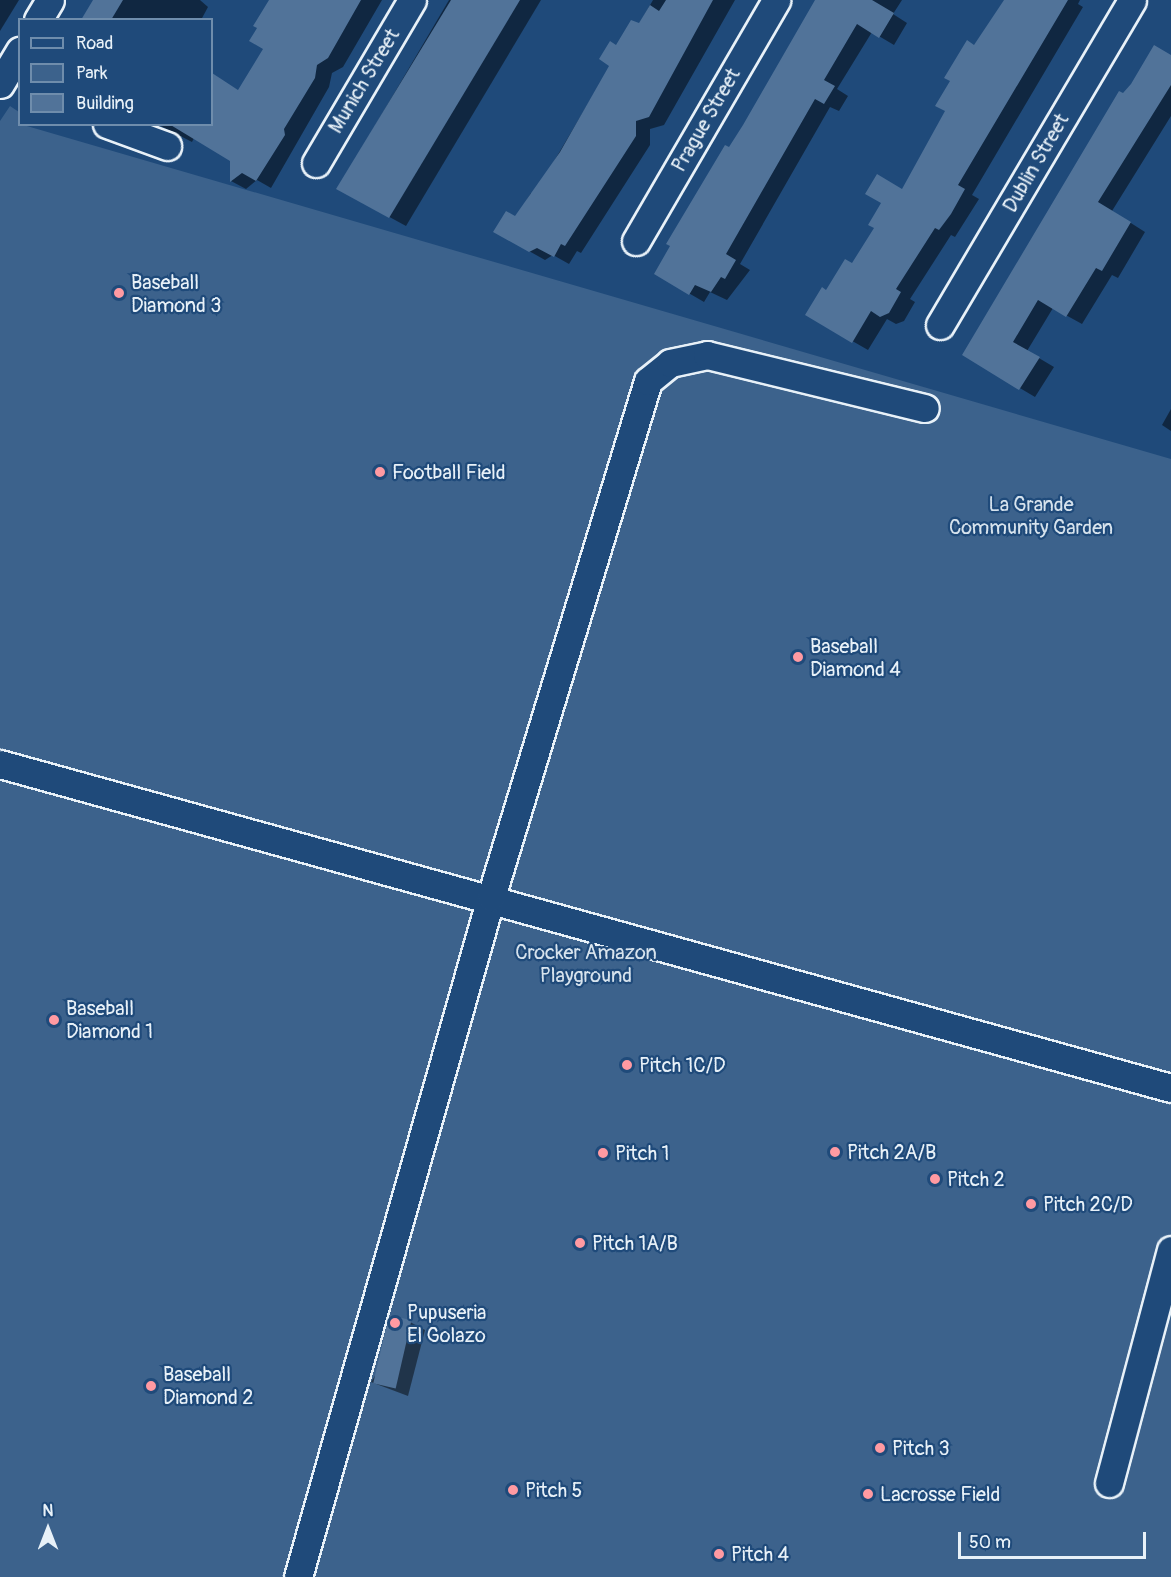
<!DOCTYPE html>
<style>
body{margin:0}
#map{position:relative;width:1171px;height:1577px;overflow:hidden;background:#1f4a7a;font-family:Pangolin,sans-serif}
div>[style]{position:absolute}
[style*='--x']{left:calc(var(--x)*1px);top:calc(var(--y)*1px);width:calc(var(--w)*1px);rotate:calc(var(--a)*1deg)}
.green>*{inset:0;background:#3c628c}
.shadow>*{inset:0;background:#0007}
.building>*{inset:0;background:#517399;transform-origin:0 0}
.roads{filter:drop-shadow(2px 0 #e8f1f8) drop-shadow(-2px 0 #e8f1f8) drop-shadow(0 2px #e8f1f8) drop-shadow(0 -2px #e8f1f8)}
.street>*{height:27px;margin:-13.5px;padding:0 13.5px;transform-origin:13.5px;border-radius:13.5px;background:#1f4a7a}
.dots>*{width:16px;height:16px;translate:-50% -50%;box-sizing:border-box;border:3px solid #1f4a7a;border-radius:50%}
span{translate:-50% -50%;white-space:nowrap;text-align:center;line-height:1.15;-webkit-text-stroke:4.5px #1f4a7a;paint-order:stroke}
.street-label{font-size:20px;color:#e8f1f8}
.poi-label{font-size:20px;color:#e8f1f8}
.left{translate:0 -50%;text-align:left}
.park-label{font-size:20px;color:#d7e3ed}
.legend{position:absolute;left:18px;top:18px;width:195px;height:108px;box-sizing:border-box;background:#1f4a7a;border:2px solid #6f8dac;margin:0;padding:8px 10px;list-style:none;font-size:18px;color:#e8f1f8}
.legend li{display:flex;align-items:center;gap:12px;height:30px}
.legend b{width:30px;border:2px solid #6f8dac}
.north{position:absolute;left:18px;top:1499px;width:60px;height:60px;-webkit-text-stroke:4px #1f4a7a;paint-order:stroke;rotate:0deg;font-size:16px;font-weight:700;line-height:24px;text-align:center;color:#e8f1f8}
.north::after{content:'';display:block;margin:auto;width:21px;height:27px;background:#e8f1f8;clip-path:polygon(50% 0,100% 100%,50% 72%,0 100%)}
.scale{position:absolute;left:958px;top:1532px;width:188px;height:27px;box-sizing:border-box;border:3px solid #e8f1f8;border-top:0;padding-left:8px;font-size:18px;line-height:21px;white-space:nowrap;color:#e8f1f8;-webkit-text-stroke:4px #1f4a7a;paint-order:stroke}
</style>
<div id="map">
<div class="green">
<div style="clip-path:polygon(10px 106px,19px 112px,20px 124px,1171px 459px,1171px 1577px,0 1577px,0 121px)"></div>
</div>
<div class="shadow">
<div style="clip-path:polygon(0 0,19px 0,0 31px)"></div>
<div style="clip-path:polygon(98px 0,200px 0,208px 7px,201px 20px,85px 20px)"></div>
<div style="clip-path:polygon(279px 0,382px 0,343px 67px,332px 73px,329px 87px,271px 188px,257px 180px,246px 189px,231px 181px,231px 160px,194px 138px,192px 142px,157px 124px,212px 124px,212px 84px,216px 77px,239px 91px,265px 49px)"></div>
<div style="clip-path:polygon(449px 0,541px 0,406px 226px,338px 189px)"></div>
<div style="clip-path:polygon(653px 0,735px 0,664px 125px,650px 129px,650px 145px,581px 253px,577px 251px,569px 264px,553px 255px,545px 260px,495px 232px,516px 218px,531px 193px,534px 195px,611px 65px,617px 47px,638px 26px)"></div>
<div style="clip-path:polygon(818px 0,902px 0,893px 14px,907px 23px,894px 45px,872px 32px,837px 89px,848px 96px,839px 111px,830px 107px,740px 264px,750px 270px,727px 300px,710px 292px,704px 302px,656px 274px)"></div>
<div style="clip-path:polygon(1005px 0,1080px 0,1078px 4px,1083px 7px,972px 195px,979px 199px,955px 237px,951px 235px,910px 299px,915px 302px,904px 321px,896px 324px,887px 319px,868px 350px,807px 315px,852px 265px,903px 191px,947px 111px,975px 46px)"></div>
<div style="clip-path:polygon(1171px 56px,1171px 116px,1112px 211px,1145px 232px,1118px 278px,1112px 275px,1082px 324px,1053px 308px,1027px 351px,1054px 367px,1035px 397px,964px 355px,1124px 95px)"></div>
<div style="clip-path:polygon(1171px 409px,1171px 431px,1162px 425px)"></div>
<div style="clip-path:polygon(410px 1322px,425px 1330px,408px 1396px,371px 1382px)"></div>
</div>
<div class="building">
<div style="clip-path:polygon(93px 0,123px 0,111px 20px,81px 20px)"></div>
<div style="clip-path:polygon(269px 0,361px 0,328px 58px,317px 65px,315px 78px,284px 129px,285px 135px,256px 181px,242px 173px,230px 182px,230px 161px,169px 124px,212px 124px,212px 73px,238px 90px,263px 49px,249px 41px,257px 28px,253px 26px)"></div>
<div style="clip-path:polygon(451px 0,520px 0,389px 218px,336px 189px)"></div>
<div style="clip-path:polygon(666px 0,713px 0,649px 117px,636px 121px,636px 136px,565px 246px,561px 244px,554px 257px,537px 248px,529px 252px,493px 232px,506px 211px,515px 216px,560px 152px,609px 66px,599px 59px,610px 41px,616px 45px,631px 20px,639px 23px,650px 5px,659px 11px)"></div>
<div style="clip-path:polygon(815px 0,872px 0,894px 13px,879px 38px,857px 24px,824px 80px,835px 86px,824px 104px,815px 99px,726px 254px,736px 260px,725px 279px,721px 277px,711px 292px,695px 285px,689px 295px,654px 274px,670px 246px,666px 244px,725px 145px,729px 147px,743px 125px)"></div>
<div style="clip-path:polygon(1004px 0,1068px 0,958px 185px,965px 189px,951px 214px,939px 230px,935px 228px,896px 289px,901px 292px,889px 313px,880px 317px,871px 311px,852px 343px,805px 315px,822px 287px,826px 290px,845px 259px,852px 263px,874px 228px,868px 225px,881px 203px,865px 194px,877px 174px,902px 189px,945px 111px,935px 106px,950px 81px,944px 78px,967px 40px,974px 45px)"></div>
<div style="clip-path:polygon(1154px 45px,1171px 55px,1171px 85px,1098px 202px,1131px 222px,1102px 271px,1096px 268px,1066px 317px,1038px 300px,1013px 342px,1040px 357px,1019px 390px,962px 355px,1119px 91px,1123px 93px,1131px 84px)"></div>
<div style="left:389px;top:1315px;width:23px;height:70px;rotate:13deg"></div>
</div>
<div class="roads">
<div class="street">
<div style="--x:38;--y:20;--w:23;--a:-59"></div>
<div style="--x:0;--y:84;--w:39;--a:-59"></div>
<div style="--x:107;--y:124;--w:64;--a:20.1"></div>
<div style="--x:316;--y:163;--w:189;--a:-59.5"></div>
<div style="--x:636;--y:241;--w:279;--a:-59.8"></div>
<div style="--x:940;--y:325;--w:377;--a:-59.4"></div>
<div style="--x:0;--y:764;--w:1215;--a:15.47"></div>
<div style="--x:1109;--y:1483;--w:241;--a:-75.1"></div>
<div style="--x:298;--y:1577;--w:707;--a:-74.15"></div>
<div style="--x:491;--y:897;--w:539;--a:-73.08"></div>
<div style="--x:648;--y:381;--w:28;--a:-39"></div>
<div style="--x:670;--y:363;--w:38;--a:-12"></div>
<div style="--x:707;--y:355;--w:224;--a:13.7"></div>
</div>
</div>
<div class="dots">
<div style="left:119px;top:293px;background:#ff9aa2"></div>
<div style="left:380px;top:472px;background:#ff9aa2"></div>
<div style="left:798px;top:657px;background:#ff9aa2"></div>
<div style="left:54px;top:1020px;background:#ff9aa2"></div>
<div style="left:627px;top:1065px;background:#ff9aa2"></div>
<div style="left:835px;top:1152px;background:#ff9aa2"></div>
<div style="left:603px;top:1153px;background:#ff9aa2"></div>
<div style="left:935px;top:1179px;background:#ff9aa2"></div>
<div style="left:1031px;top:1204px;background:#ff9aa2"></div>
<div style="left:580px;top:1243px;background:#ff9aa2"></div>
<div style="left:395px;top:1323px;background:#ff9aa2"></div>
<div style="left:151px;top:1386px;background:#ff9aa2"></div>
<div style="left:880px;top:1448px;background:#ff9aa2"></div>
<div style="left:513px;top:1490px;background:#ff9aa2"></div>
<div style="left:868px;top:1494px;background:#ff9aa2"></div>
<div style="left:719px;top:1554px;background:#ff9aa2"></div>
</div>
<div class="street-label">
<span style="left:364px;top:81px;rotate:-59deg">Munich Street</span>
<span style="left:706px;top:120px;rotate:-60deg">Prague Street</span>
<span style="left:1036px;top:163px;rotate:-60deg">Dublin Street</span>
</div>
<div class="poi-label">
<span class="left" style="left:131px;top:294px">Baseball<br>Diamond 3</span>
<span class="left" style="left:392px;top:472px">Football Field</span>
<span class="left" style="left:810px;top:658px">Baseball<br>Diamond 4</span>
<span class="left" style="left:66px;top:1020px">Baseball<br>Diamond 1</span>
<span class="left" style="left:639px;top:1065px">Pitch 1C/D</span>
<span class="left" style="left:847px;top:1152px">Pitch 2A/B</span>
<span class="left" style="left:615px;top:1153px">Pitch 1</span>
<span class="left" style="left:947px;top:1179px">Pitch 2</span>
<span class="left" style="left:1043px;top:1204px">Pitch 2C/D</span>
<span class="left" style="left:592px;top:1243px">Pitch 1A/B</span>
<span class="left" style="left:407px;top:1324px">Pupuseria<br>El Golazo</span>
<span class="left" style="left:163px;top:1386px">Baseball<br>Diamond 2</span>
<span class="left" style="left:892px;top:1448px">Pitch 3</span>
<span class="left" style="left:525px;top:1490px">Pitch 5</span>
<span class="left" style="left:880px;top:1494px">Lacrosse Field</span>
<span class="left" style="left:731px;top:1554px">Pitch 4</span>
</div>
<div class="park-label">
<span style="left:1031px;top:516px">La Grande<br>Community Garden</span>
<span style="left:586px;top:964px">Crocker Amazon<br>Playground</span>
</div>
<ul class="legend">
<li><b style="height:8px;background:#1f4a7a"></b>Road</li>
<li><b style="height:16px;background:#3c628c"></b>Park</li>
<li><b style="height:16px;background:#517399"></b>Building</li>
</ul>
<div class="north">N</div>
<div class="scale">50 m</div>
</div>
